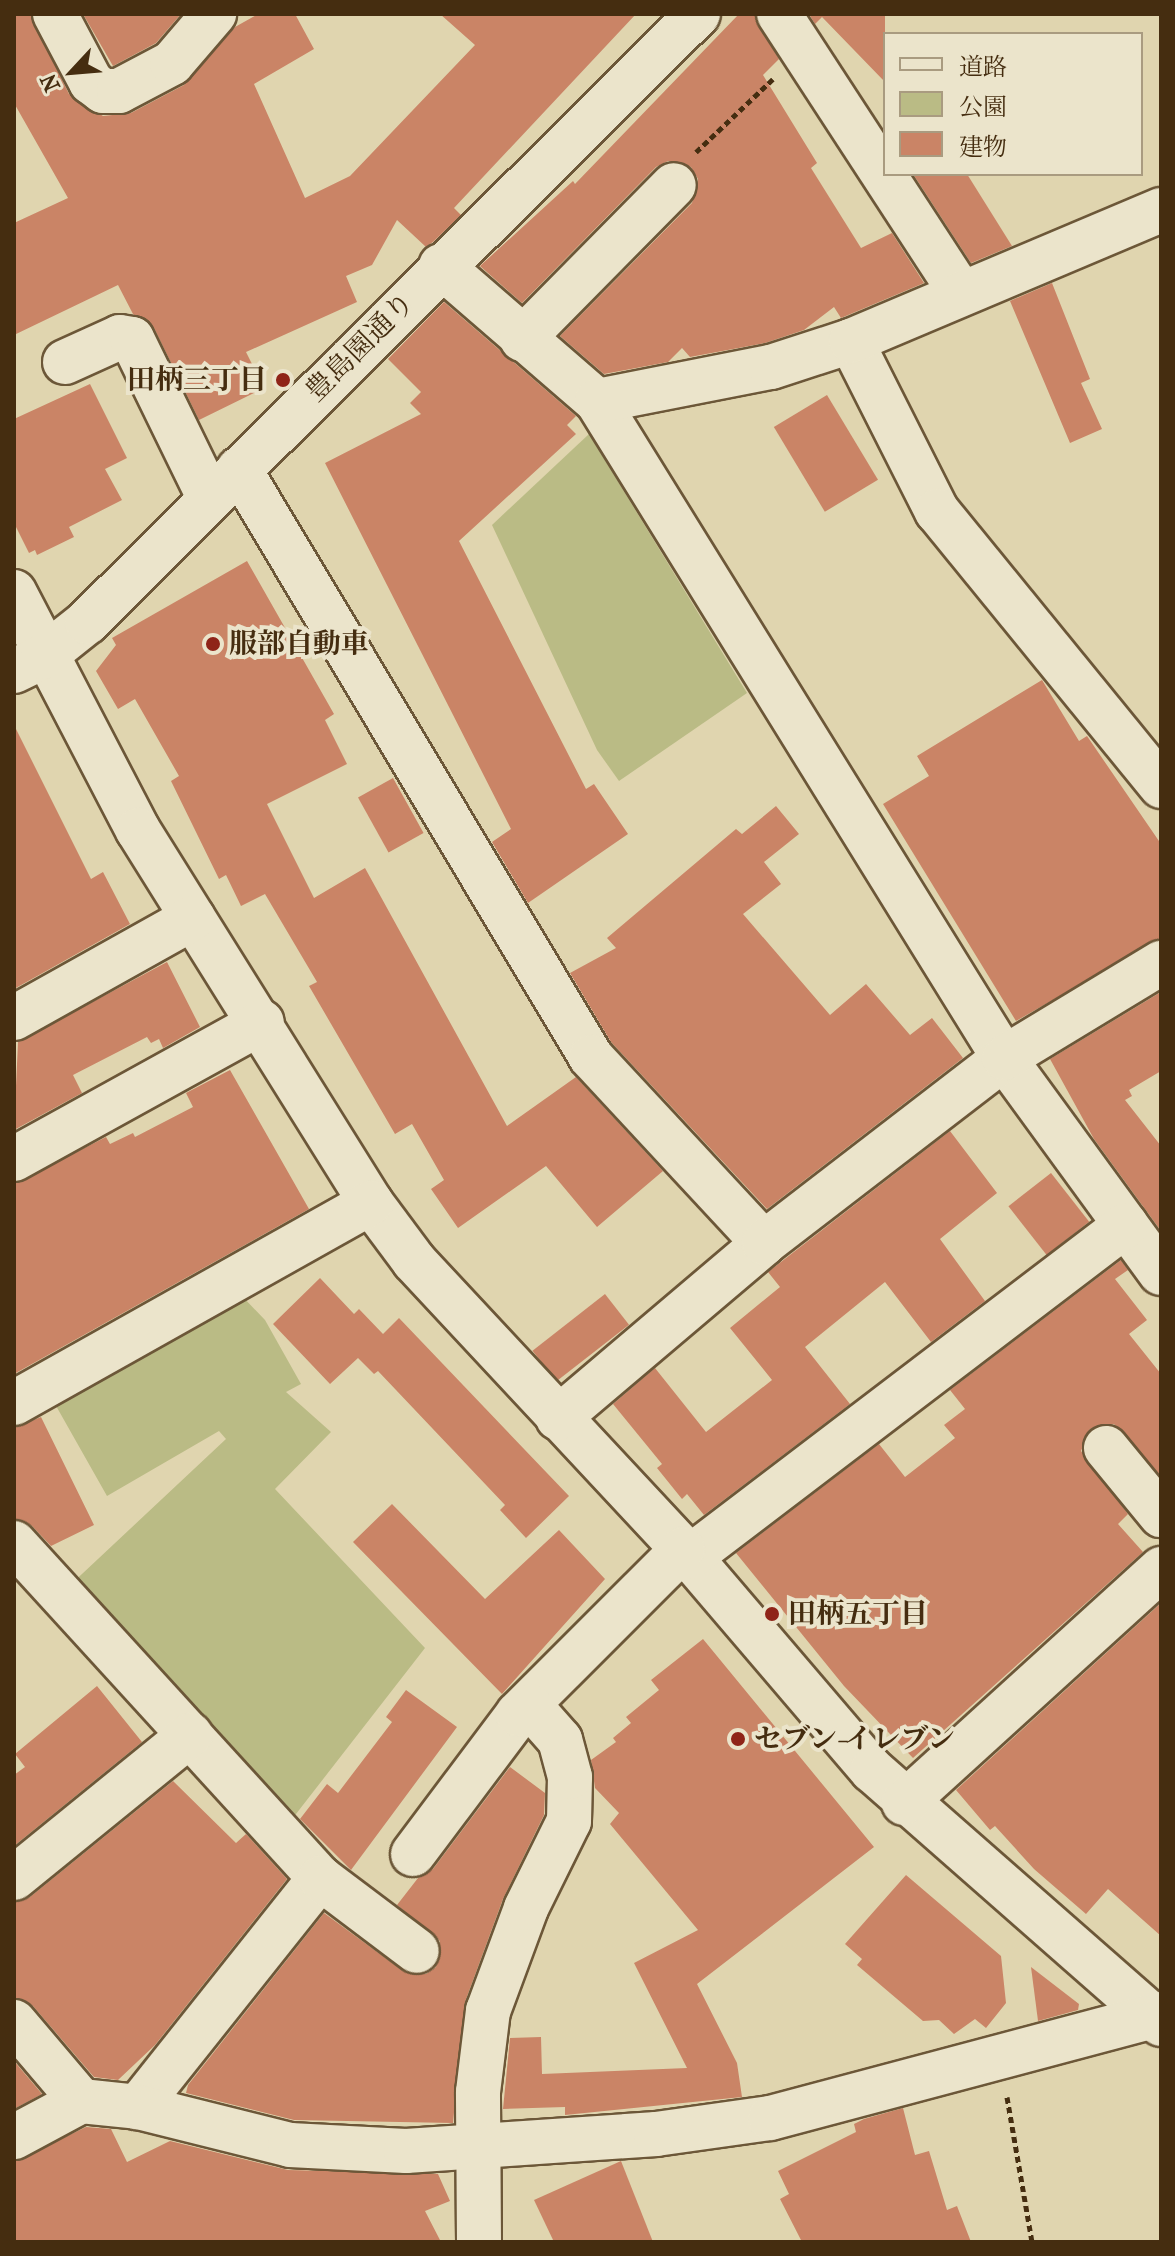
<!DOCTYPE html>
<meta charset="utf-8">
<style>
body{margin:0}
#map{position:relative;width:1175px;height:2256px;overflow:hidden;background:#e0d5af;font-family:"IM FELL French Canon","Noto Serif JP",serif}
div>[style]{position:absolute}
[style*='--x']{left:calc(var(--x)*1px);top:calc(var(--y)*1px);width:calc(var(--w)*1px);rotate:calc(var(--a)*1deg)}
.green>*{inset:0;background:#babb85}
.building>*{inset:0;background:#ca8466;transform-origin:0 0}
.path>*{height:5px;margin-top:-2.5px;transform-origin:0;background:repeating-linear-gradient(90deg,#452d10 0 6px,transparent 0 10px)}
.roads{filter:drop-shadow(2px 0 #6c5738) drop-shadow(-2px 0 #6c5738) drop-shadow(0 2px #6c5738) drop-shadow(0 -2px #6c5738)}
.minor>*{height:44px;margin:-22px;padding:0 22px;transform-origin:22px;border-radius:22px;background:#ebe4cb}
.dots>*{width:22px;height:22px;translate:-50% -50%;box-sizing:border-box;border:4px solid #ebe4cb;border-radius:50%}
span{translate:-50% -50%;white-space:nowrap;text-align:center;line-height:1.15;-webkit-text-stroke:8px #ebe4cb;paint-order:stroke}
.street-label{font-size:28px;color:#452d10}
.poi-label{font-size:28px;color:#452d10;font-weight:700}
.right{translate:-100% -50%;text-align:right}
.left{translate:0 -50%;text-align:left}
.frame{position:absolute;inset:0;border:16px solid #452d10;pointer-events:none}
.legend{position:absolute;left:883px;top:32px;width:260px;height:144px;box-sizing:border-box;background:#ebe4cb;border:2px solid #a99b80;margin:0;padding:10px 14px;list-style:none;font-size:24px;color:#452d10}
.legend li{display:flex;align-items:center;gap:16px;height:40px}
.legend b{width:40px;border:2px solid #a99b80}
.north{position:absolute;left:32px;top:32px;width:80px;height:80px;-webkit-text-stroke:6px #ebe4cb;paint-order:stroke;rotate:244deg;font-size:22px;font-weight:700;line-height:32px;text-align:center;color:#452d10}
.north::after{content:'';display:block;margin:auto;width:28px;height:36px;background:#452d10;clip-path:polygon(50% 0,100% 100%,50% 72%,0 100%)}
</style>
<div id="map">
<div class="green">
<div style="clip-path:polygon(589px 434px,747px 693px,619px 781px,597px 750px,492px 525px)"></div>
<div style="clip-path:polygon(241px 1295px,265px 1320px,301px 1384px,286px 1392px,331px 1432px,275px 1489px,425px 1648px,289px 1823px,66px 1589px,226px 1439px,219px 1431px,107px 1496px,51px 1397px)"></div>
</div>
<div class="building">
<div style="clip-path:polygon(14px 14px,30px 14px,69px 94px,103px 116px,131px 113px,184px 85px,235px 27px,258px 14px,295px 14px,314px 49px,254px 84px,305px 198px,350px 176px,475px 45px,440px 14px,636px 14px,454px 208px,461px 215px,433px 242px,426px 247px,397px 220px,372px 265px,346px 276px,357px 302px,246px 352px,264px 388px,199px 420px,154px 328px,133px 314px,118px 285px,14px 335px,14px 223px,68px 198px,14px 103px)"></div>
<div style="clip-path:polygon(83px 14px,181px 14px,156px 43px,113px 66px)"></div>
<div style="clip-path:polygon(739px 14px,754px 14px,779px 59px,763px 75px,817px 163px,811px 168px,861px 248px,892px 233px,924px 283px,841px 318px,834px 307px,804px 330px,765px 343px,690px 357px,682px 348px,668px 362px,604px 374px,560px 336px,692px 203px,698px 179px,691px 167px,668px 161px,656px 167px,522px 303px,480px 266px,573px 181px,575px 184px)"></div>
<div style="clip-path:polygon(809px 14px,885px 14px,885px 82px,822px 17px,815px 24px)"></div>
<div style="clip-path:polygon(913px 174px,967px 174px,1012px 246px,971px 263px)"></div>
<div style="clip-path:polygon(1052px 283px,1090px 379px,1081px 383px,1102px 429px,1070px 443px,1010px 301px)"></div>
<div style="clip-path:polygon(444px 302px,576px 416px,567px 425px,576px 434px,459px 541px,586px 789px,594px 784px,628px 834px,528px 903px,492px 842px,511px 829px,325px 463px,421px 414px,410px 403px,421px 392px,388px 359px)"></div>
<div style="clip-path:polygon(90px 384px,127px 458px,105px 469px,122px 500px,69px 527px,74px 537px,37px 555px,35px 550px,29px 553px,14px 523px,14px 419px)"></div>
<div style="left:827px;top:395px;width:99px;height:62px;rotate:59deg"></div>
<div style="clip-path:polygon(247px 561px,334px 714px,325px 720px,347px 764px,267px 804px,314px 898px,365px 868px,507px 1126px,576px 1077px,663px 1171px,597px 1227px,546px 1166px,458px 1228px,431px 1189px,444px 1180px,412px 1124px,395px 1134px,309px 986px,317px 982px,265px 894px,241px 906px,226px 875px,219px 879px,171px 781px,179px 776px,135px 699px,118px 709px,96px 671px,116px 645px,112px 638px)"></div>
<div style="clip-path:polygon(1042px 680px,1079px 741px,1087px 736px,1161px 844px,1161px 938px,1016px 1021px,883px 804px,929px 776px,917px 756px)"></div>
<div style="clip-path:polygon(14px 725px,91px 879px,103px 872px,130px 924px,14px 989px)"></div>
<div style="left:393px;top:778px;width:63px;height:40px;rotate:61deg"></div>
<div style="clip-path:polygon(776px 806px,799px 834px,764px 862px,781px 884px,743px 914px,830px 1015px,866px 984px,910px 1035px,932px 1018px,963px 1058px,767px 1209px,611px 1042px,570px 973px,616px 948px,607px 938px,736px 829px,742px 834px)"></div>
<div style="clip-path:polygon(167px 962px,200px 1027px,163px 1048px,159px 1039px,151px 1043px,147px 1037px,73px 1075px,82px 1093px,14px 1130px,18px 1042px)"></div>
<div style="clip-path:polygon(1161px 992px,1161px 1071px,1129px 1090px,1132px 1096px,1125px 1100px,1161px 1146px,1161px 1231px,1094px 1139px,1050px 1059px)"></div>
<div style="clip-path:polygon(230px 1070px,309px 1209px,14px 1374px,14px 1184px,106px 1137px,110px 1144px,133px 1133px,135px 1137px,193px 1107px,186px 1093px)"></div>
<div style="clip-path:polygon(950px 1131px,997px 1193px,940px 1239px,985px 1301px,931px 1342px,885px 1282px,805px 1347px,850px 1404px,704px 1515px,687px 1494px,682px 1499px,657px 1468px,662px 1464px,613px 1404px,655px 1368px,706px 1432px,772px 1380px,730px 1328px,780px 1287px,768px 1272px)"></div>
<div style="left:1051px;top:1173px;width:62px;height:54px;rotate:52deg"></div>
<div style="clip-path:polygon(1121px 1260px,1128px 1270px,1115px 1279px,1147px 1320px,1129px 1334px,1161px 1374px,1161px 1476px,1114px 1424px,1090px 1429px,1081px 1451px,1128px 1514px,1118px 1524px,1143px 1552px,913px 1758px,844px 1686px,736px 1553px,879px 1444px,905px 1477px,955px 1438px,944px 1425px,965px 1409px,950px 1390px)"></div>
<div style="clip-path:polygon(320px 1278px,354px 1314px,359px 1309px,383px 1334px,399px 1318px,569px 1496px,526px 1538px,500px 1510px,505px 1505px,378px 1371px,374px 1374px,358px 1358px,330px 1384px,273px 1324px)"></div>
<div style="left:605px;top:1294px;width:39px;height:92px;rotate:52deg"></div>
<div style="clip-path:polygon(41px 1417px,94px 1525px,51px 1546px,32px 1526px,14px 1519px,14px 1428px)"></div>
<div style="clip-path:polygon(392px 1504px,485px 1599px,559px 1530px,605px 1579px,502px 1694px,353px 1542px)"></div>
<div style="clip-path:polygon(1161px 1603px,1161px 1936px,1108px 1889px,1086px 1914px,1034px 1869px,995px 1826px,990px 1830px,956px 1790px)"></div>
<div style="clip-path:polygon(703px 1639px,874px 1847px,697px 1984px,737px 2063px,742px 2097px,565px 2115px,565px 2107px,503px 2109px,510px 2038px,541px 2037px,542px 2074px,687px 2068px,634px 1963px,698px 1930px,610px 1824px,619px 1813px,595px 1788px,591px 1760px,616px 1742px,613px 1738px,631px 1723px,626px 1717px,659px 1690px,651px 1680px)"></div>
<div style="clip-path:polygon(97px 1686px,142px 1742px,14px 1846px,14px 1775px,25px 1767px,15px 1754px)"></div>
<div style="clip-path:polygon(406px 1690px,457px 1727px,351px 1870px,300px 1819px,327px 1784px,338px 1793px,392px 1722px,386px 1717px)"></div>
<div style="clip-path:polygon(510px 1767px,545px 1793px,544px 1815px,503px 1899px,465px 2002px,453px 2123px,294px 2120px,186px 2093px,188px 2085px,324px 1913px,403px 1971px,426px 1974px,436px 1967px,440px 1941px,397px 1905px,418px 1878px,433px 1869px)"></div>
<div style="clip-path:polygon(173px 1781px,236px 1843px,246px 1834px,287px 1879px,155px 2045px,118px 2080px,94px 2077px,33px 2006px,14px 1998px,14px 1902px,30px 1897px)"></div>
<div style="clip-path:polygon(906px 1875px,1001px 1956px,1006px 2003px,986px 2028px,975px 2019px,954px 2034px,939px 2020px,923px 2021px,857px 1965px,862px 1959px,845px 1944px)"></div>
<div style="clip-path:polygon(1031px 1967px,1079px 2004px,1078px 2010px,1038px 2021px)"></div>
<div style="clip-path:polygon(14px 2061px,42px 2094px,14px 2109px)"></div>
<div style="clip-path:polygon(903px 2108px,915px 2155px,929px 2151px,947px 2210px,957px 2206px,971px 2242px,802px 2242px,780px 2199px,789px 2194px,778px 2171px,856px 2132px,854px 2124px,864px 2119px)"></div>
<div style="clip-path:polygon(86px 2127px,111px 2129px,127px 2162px,170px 2141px,288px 2170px,438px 2174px,450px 2201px,425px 2211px,441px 2242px,14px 2242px,14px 2162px)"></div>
<div style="clip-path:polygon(621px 2161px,653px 2242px,554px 2242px,534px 2200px)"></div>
</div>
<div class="path">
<div style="--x:696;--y:152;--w:106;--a:-43.5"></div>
<div style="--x:1007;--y:2097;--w:147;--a:80.2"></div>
</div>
<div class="roads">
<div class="minor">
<div style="--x:55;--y:14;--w:77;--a:62.1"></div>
<div style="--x:91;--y:82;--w:15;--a:37"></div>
<div style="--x:103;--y:91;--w:16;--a:0"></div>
<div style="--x:119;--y:91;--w:60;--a:-27.8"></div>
<div style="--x:172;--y:63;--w:65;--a:-49.4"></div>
<div style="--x:779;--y:14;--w:332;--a:56.9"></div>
<div style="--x:441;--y:266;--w:206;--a:40.9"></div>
<div style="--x:597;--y:401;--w:773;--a:58.22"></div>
<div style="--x:1004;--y:1058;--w:266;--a:53.9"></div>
<div style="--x:522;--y:339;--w:216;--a:-45.4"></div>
<div style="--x:851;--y:341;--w:191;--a:63.2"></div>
<div style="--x:937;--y:511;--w:355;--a:50.8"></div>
<div style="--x:65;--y:362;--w:60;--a:-24.4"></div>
<div style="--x:120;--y:337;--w:12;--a:9"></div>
<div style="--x:132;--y:339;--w:178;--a:64"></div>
<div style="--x:597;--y:401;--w:177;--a:-11.1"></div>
<div style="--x:771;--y:367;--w:84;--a:-18"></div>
<div style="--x:851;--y:341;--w:337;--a:-22.9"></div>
<div style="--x:239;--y:469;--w:685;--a:59.09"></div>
<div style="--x:591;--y:1057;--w:254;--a:47.1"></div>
<div style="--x:14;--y:592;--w:268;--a:62.5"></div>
<div style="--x:138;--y:830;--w:440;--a:58"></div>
<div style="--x:371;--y:1203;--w:72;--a:53.4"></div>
<div style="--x:414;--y:1261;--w:394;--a:47"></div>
<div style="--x:683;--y:1549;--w:291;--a:49.5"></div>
<div style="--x:872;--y:1770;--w:385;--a:41.3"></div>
<div style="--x:14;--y:671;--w:32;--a:-26"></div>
<div style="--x:43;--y:657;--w:56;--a:-38.5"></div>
<div style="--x:87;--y:622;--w:862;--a:-44.86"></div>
<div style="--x:14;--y:1018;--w:205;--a:-29.2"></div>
<div style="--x:14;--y:1159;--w:283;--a:-28.9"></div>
<div style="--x:14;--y:1403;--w:409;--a:-29.3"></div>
<div style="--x:558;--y:1418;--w:270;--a:-40.3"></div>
<div style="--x:764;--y:1243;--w:303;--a:-37.6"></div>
<div style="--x:1004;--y:1058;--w:184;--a:-31.2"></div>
<div style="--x:1106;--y:1448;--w:87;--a:50.6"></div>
<div style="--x:14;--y:1543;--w:454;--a:47.6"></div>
<div style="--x:320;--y:1878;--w:293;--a:128.5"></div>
<div style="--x:690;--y:1557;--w:548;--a:-37.29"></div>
<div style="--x:904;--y:1803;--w:348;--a:-42.3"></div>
<div style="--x:413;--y:1854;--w:175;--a:-53.1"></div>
<div style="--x:518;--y:1714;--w:233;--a:-45"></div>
<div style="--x:14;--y:1878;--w:227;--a:-39.1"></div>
<div style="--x:320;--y:1878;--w:121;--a:37"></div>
<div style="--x:14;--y:2022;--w:104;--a:49.7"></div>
<div style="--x:14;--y:2137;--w:76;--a:-28.2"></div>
<div style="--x:81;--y:2101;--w:57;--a:6"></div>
<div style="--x:138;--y:2107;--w:157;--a:14"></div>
<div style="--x:290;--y:2145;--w:116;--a:3"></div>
<div style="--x:406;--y:2151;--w:251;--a:-3.9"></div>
<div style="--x:656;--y:2134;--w:115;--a:-8"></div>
<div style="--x:770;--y:2118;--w:405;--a:-14.9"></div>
<div style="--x:479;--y:2242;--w:150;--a:-90.4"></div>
<div style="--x:478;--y:2092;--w:82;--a:-83"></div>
<div style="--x:488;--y:2011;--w:110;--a:-69.7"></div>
<div style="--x:526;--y:1908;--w:97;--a:-63.7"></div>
<div style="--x:569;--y:1821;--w:44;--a:-88.7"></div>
<div style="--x:570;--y:1777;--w:38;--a:-105"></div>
<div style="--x:560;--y:1740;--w:45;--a:-131.4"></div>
</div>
</div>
<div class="dots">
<div style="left:283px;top:380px;background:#8f2418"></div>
<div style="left:213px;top:644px;background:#8f2418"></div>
<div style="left:772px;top:1614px;background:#8f2418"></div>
<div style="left:738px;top:1739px;background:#8f2418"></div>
</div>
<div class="street-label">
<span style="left:360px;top:347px;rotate:-45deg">豊島園通り</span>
</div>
<div class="poi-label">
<span class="right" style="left:267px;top:380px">田柄三丁目</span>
<span class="left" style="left:229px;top:644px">服部自動車</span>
<span class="left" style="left:788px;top:1614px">田柄五丁目</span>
<span class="left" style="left:754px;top:1739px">セブン-イレブン</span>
</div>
<div class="frame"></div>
<ul class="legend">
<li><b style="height:10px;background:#ebe4cb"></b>道路</li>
<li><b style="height:22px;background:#babb85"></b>公園</li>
<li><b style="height:22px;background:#ca8466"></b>建物</li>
</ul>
<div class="north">N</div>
</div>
